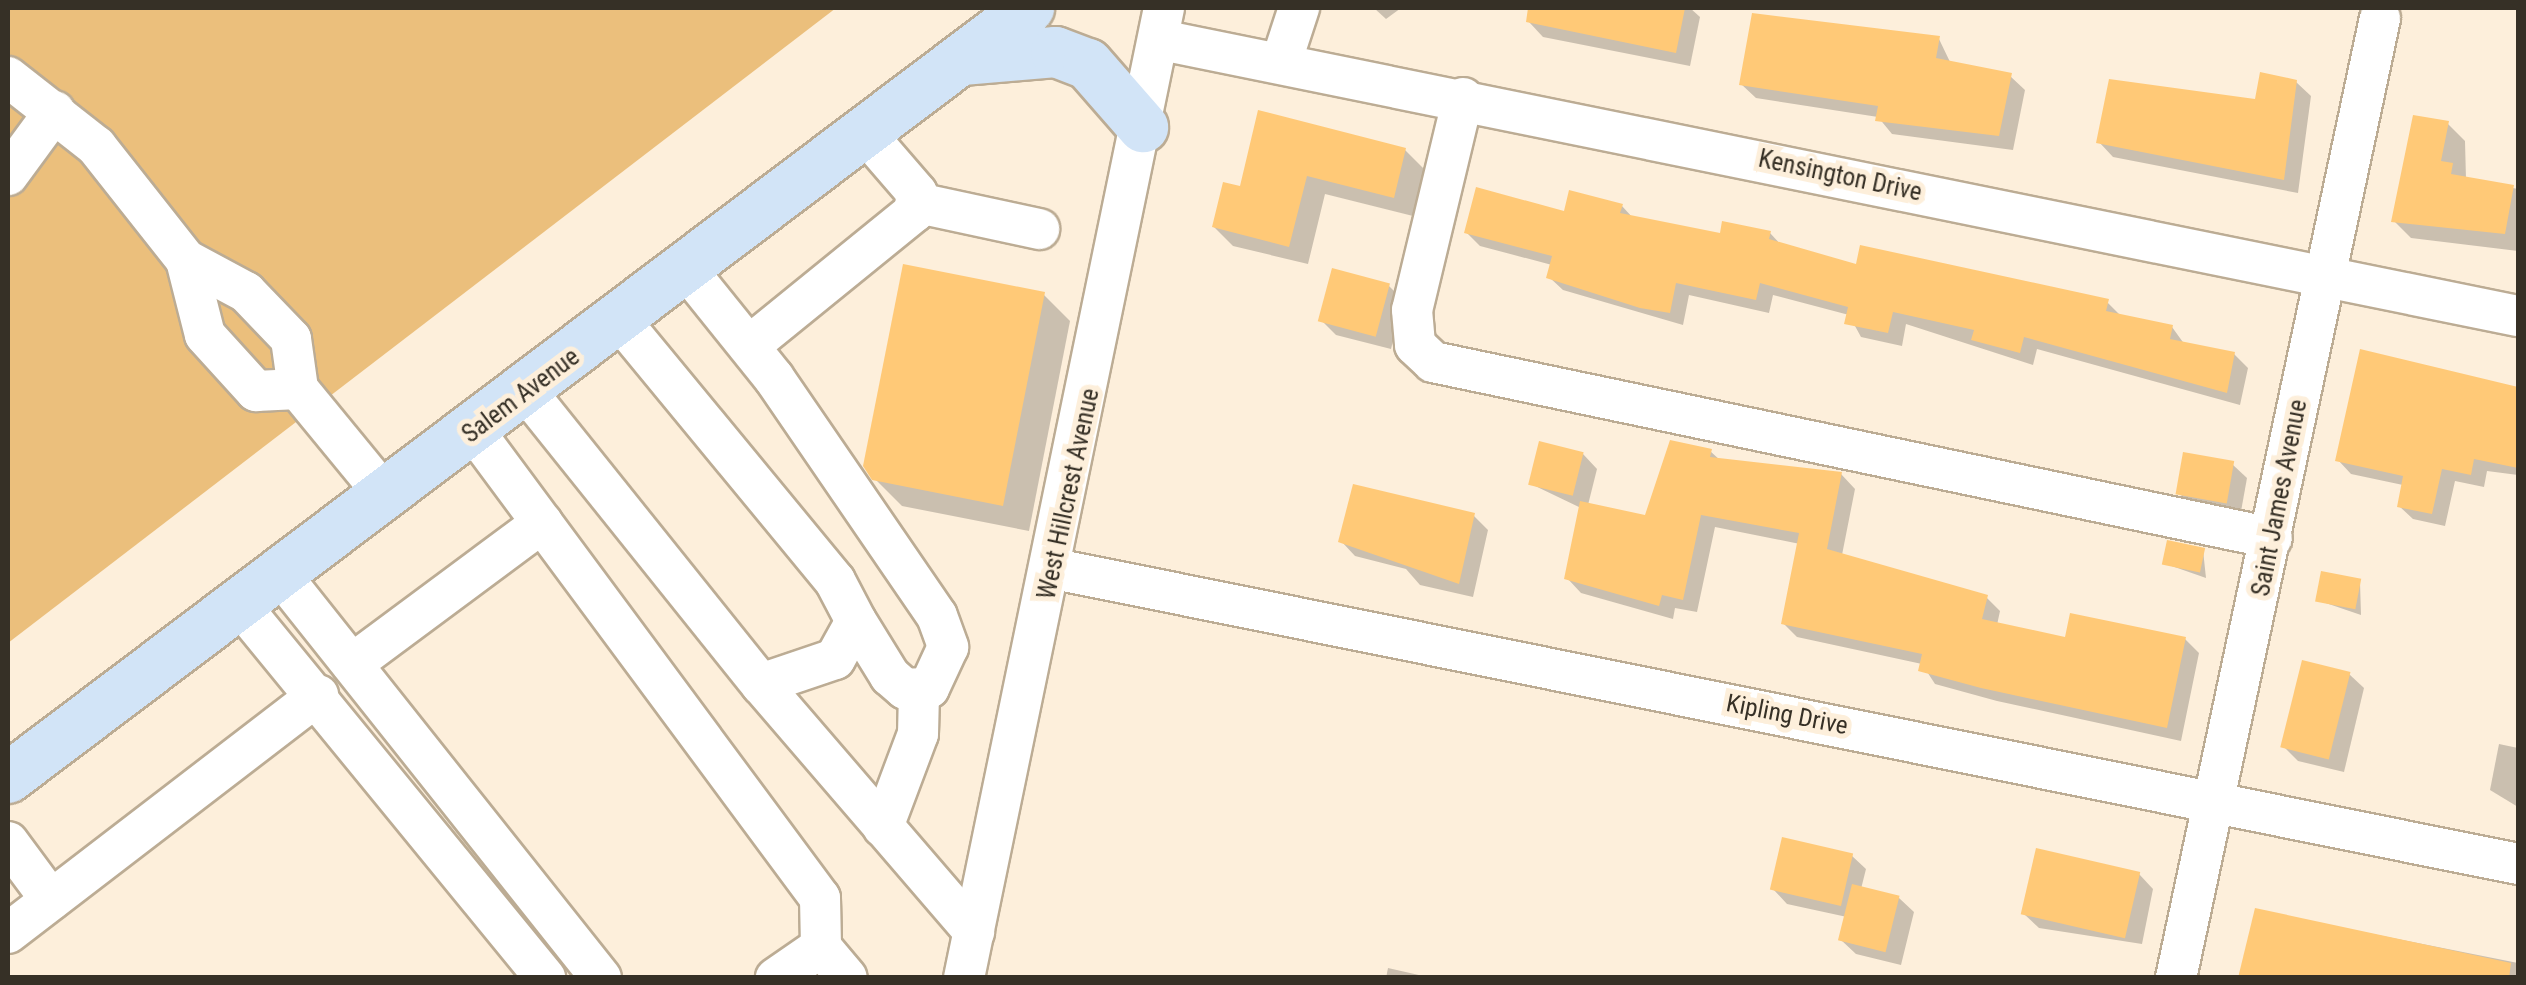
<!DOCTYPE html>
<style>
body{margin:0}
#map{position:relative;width:2526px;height:985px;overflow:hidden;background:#fdefdb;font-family:"Roboto Condensed",sans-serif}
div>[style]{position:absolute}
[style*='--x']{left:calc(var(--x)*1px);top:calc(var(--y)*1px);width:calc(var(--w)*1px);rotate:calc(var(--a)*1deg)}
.green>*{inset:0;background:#ebbf7c}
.shadow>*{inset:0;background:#0003}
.building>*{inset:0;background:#ffc977;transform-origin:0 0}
.roads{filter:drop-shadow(2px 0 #bcac94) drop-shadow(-2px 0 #bcac94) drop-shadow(0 2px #bcac94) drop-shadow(0 -2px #bcac94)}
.minor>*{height:40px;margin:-20px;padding:0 20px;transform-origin:20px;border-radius:20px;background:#fff}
.major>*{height:50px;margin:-25px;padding:0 25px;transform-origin:25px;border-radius:25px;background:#d2e4f7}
span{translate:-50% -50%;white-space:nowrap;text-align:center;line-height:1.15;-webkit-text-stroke:10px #fdefdb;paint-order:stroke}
.street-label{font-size:25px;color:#363026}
.frame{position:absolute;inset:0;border:10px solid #363026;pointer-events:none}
</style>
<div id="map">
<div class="green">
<div style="clip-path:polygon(8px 8px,836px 8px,8px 643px)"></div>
</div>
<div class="shadow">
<div style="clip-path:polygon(1374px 8px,1401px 8px,1386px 19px)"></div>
<div style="clip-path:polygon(1532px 8px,1690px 8px,1700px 17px,1690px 66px,1543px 37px,1529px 22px)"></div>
<div style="clip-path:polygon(1939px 39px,1951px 64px,2010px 76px,2025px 90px,2013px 150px,1892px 134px,1878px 117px,1756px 98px,1741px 84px)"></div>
<div style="clip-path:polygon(2296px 82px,2311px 96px,2298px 193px,2113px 157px,2099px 142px,2257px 101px)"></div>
<div style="clip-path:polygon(2448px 124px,2465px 141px,2466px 179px,2518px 189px,2518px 251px,2411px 238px,2394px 221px)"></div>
<div style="clip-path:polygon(1405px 150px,1424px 169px,1413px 216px,1325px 194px,1308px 264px,1233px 246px,1214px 227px,1242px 189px)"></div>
<div style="clip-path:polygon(1622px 206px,1633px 218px,1722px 236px,1770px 233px,1782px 246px,1858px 268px,2107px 302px,2122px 317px,2172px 327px,2185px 345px,2234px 354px,2248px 368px,2240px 405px,2037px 349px,2033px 365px,1906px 324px,1902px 346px,1861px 337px,1849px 315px,1773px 295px,1769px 313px,1689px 295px,1683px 325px,1563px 290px,1549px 277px,1552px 265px,1480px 246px,1466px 232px)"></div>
<div style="clip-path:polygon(1389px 286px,1403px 300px,1391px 349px,1336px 335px,1322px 321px)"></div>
<div style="clip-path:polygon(1043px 294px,1070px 321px,1029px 531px,902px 506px,874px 478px)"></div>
<div style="clip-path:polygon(2362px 352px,2518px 389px,2518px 475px,2487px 471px,2484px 487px,2455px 481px,2445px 526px,2413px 519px,2399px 506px,2403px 485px,2351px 474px,2338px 460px)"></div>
<div style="clip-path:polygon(1710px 451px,1721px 461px,1841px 474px,1855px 489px,1842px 555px,1986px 597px,2000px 611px,1997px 625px,2067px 640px,2185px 639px,2199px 653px,2181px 741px,1997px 701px,1935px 684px,1922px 664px,1797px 637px,1783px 623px,1800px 544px,1715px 527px,1697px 612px,1675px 608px,1673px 619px,1581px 593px,1567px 578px,1581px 508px,1531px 484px,1583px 454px,1597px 469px,1588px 505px,1646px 518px)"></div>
<div style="clip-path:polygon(2232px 464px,2247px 478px,2240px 517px,2193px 507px,2179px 493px)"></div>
<div style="clip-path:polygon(1474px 516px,1488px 530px,1473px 597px,1420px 585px,1406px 569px,1355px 556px,1341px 541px)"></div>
<div style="clip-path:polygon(2203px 550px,2206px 578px,2166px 564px)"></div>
<div style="clip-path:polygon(2360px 582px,2361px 615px,2317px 600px)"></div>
<div style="clip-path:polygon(2349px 674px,2364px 688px,2344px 772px,2298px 761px,2284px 747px)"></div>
<div style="clip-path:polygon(2499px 744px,2518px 748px,2518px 807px,2490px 790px)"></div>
<div style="clip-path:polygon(1851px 855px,1866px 869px,1861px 889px,1899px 898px,1914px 912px,1901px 965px,1856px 954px,1841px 940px,1847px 917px,1787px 904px,1773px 889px)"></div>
<div style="clip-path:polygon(2139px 874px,2153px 889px,2142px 944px,2039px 928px,2024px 914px)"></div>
<div style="clip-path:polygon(2257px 911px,2518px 963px,2518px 978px,2240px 978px)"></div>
<div style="clip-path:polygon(1388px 968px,1432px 978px,1386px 978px)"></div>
</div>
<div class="building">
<div style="clip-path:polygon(1528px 8px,1685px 8px,1676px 53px,1526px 22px)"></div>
<div style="clip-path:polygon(1752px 13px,1940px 36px,1936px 58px,2012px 73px,1999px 136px,1875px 121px,1878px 106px,1739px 85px)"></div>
<div style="clip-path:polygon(2260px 72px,2297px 80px,2284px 180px,2096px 143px,2109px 79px,2255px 99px)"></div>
<div style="clip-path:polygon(1258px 110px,1406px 148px,1394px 198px,1307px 176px,1289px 247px,1212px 227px,1223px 182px,1240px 186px)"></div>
<div style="clip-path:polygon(2413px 115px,2449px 121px,2441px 161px,2453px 163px,2451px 174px,2514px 185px,2505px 234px,2391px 222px)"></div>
<div style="clip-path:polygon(1476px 187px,1564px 211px,1569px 190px,1623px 204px,1620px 213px,1720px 233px,1722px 221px,1771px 231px,1769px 239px,1856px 264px,1860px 245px,2109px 299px,2106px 311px,2173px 325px,2170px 339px,2235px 352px,2227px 393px,2024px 337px,2020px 353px,1971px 340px,1974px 330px,1893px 312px,1888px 333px,1844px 324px,1848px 307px,1760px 283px,1756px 300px,1676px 283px,1670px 313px,1640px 308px,1546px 278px,1552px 256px,1464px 233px)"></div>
<div style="clip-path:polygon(903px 264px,1045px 292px,1003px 506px,872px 480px,863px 466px)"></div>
<div style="left:1332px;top:268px;width:60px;height:55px;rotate:15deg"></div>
<div style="clip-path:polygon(2360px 349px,2518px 387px,2518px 468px,2474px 459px,2471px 475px,2442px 469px,2432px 514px,2397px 507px,2403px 476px,2335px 461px)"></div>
<div style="clip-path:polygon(1670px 440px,1712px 449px,1710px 457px,1842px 472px,1827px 549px,1988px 595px,1982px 619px,2065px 637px,2070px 613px,2186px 637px,2167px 728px,1981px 688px,1918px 671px,1922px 654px,1781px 624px,1799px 533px,1701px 515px,1683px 600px,1662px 595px,1659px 606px,1564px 579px,1580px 501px,1645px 515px)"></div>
<div style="left:1539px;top:441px;width:46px;height:45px;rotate:14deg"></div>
<div style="left:2183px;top:452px;width:52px;height:43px;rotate:10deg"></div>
<div style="clip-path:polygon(1353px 484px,1475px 513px,1459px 584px,1338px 542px)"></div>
<div style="left:2167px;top:540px;width:39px;height:25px;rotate:12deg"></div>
<div style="left:2321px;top:571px;width:41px;height:31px;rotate:11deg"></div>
<div style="left:2302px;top:660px;width:50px;height:90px;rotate:14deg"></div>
<div style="left:1782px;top:837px;width:73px;height:54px;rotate:13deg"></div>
<div style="left:2036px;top:848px;width:107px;height:68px;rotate:13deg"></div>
<div style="left:1852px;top:884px;width:49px;height:58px;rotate:14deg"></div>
<div style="clip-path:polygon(2255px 908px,2511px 963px,2509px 978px,2238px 978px)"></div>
</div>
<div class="roads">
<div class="minor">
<div style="--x:1161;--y:40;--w:1385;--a:11.5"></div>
<div style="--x:1281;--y:63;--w:58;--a:-71.9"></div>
<div style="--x:8;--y:77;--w:112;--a:38.1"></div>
<div style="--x:96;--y:146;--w:145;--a:51.7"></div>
<div style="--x:186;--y:260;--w:68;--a:28.1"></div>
<div style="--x:246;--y:292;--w:65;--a:46.2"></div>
<div style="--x:291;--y:339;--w:50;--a:82"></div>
<div style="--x:298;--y:389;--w:139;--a:50.6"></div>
<div style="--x:1463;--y:98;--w:218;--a:103.5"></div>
<div style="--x:1412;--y:310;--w:35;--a:85"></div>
<div style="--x:1415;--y:345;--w:25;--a:43"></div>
<div style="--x:1433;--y:362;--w:857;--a:11.85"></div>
<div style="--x:8;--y:175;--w:79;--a:-53.7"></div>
<div style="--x:918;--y:203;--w:124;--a:12.1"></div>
<div style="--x:186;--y:260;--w:77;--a:75.8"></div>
<div style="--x:205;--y:335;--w:76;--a:47.7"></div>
<div style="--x:256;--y:391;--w:42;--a:-2.7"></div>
<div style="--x:688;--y:271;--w:137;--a:51.2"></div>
<div style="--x:774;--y:378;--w:288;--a:55.6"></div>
<div style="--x:937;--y:616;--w:33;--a:70"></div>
<div style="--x:948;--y:647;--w:45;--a:114.9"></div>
<div style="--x:929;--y:688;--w:24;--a:178"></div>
<div style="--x:905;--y:689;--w:20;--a:-139"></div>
<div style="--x:890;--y:676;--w:65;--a:-121.7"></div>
<div style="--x:749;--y:346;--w:213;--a:-39.1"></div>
<div style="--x:914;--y:212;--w:19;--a:-81"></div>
<div style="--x:917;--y:193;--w:78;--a:-130.8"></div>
<div style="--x:526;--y:391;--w:376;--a:51.3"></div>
<div style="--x:761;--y:684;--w:78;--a:-18.7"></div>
<div style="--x:835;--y:659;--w:43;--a:-61.1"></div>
<div style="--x:856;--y:621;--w:45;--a:-117.7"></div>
<div style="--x:835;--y:581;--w:337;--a:-129.5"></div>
<div style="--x:474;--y:431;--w:581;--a:53.47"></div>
<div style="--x:820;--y:898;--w:49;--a:88.8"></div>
<div style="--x:821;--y:947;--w:55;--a:145.4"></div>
<div style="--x:1055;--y:569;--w:1492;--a:11.4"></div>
<div style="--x:280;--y:574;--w:516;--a:51.53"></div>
<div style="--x:240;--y:605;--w:482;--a:50.7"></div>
<div style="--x:352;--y:664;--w:237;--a:-36.6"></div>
<div style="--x:761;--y:684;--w:327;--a:49.3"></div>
<div style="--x:883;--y:827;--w:99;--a:-69.4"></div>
<div style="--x:918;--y:734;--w:41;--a:-88.6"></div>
<div style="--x:8;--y:842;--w:72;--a:53.4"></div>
<div style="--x:8;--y:933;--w:391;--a:-37.5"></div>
<div style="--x:821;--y:947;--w:40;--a:50"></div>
<div style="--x:964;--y:978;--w:990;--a:-78.35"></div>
<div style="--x:2176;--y:978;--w:981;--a:-78"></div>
</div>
<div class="major">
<div style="--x:962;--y:60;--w:94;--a:-4.9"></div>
<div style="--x:1056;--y:52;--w:34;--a:21"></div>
<div style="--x:1088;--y:64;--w:84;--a:48.9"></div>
<div style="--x:8;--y:778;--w:1279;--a:-37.02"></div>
</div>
</div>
<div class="street-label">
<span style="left:1840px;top:176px;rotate:12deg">Kensington Drive</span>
<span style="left:521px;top:396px;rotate:-37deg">Salem Avenue</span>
<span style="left:1069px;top:494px;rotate:-78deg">West Hillcrest Avenue</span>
<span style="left:2280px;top:498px;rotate:-79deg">Saint James Avenue</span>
<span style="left:1787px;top:715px;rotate:11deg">Kipling Drive</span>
</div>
<div class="frame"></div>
</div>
